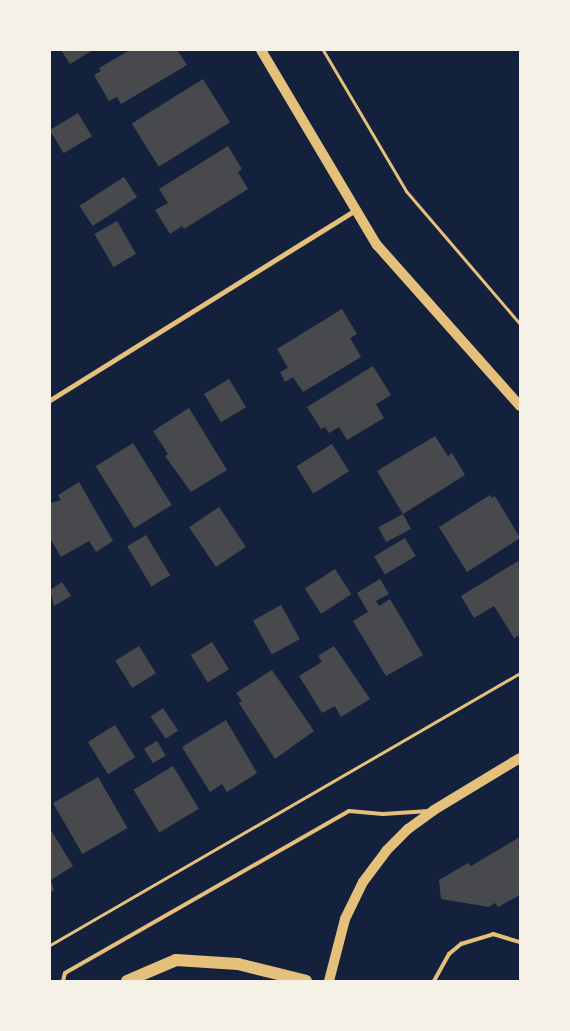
<!DOCTYPE html>
<style>
body{margin:0}
#map{position:relative;width:570px;height:1031px;overflow:hidden;background:#14213d;font-family:Lora,serif}
div>[style]{position:absolute}
[style*='--x']{left:calc(var(--x)*1px);top:calc(var(--y)*1px);width:calc(var(--w)*1px);rotate:calc(var(--a)*1deg)}
.building>*{inset:0;background:#48494c;transform-origin:0 0}
.path>*{height:3px;margin:-1.5px;padding:0 1.5px;transform-origin:1.5px;border-radius:1.5px;background:#e5c07b}
.service>*{height:4px;margin:-2px;padding:0 2px;transform-origin:2px;border-radius:2px;background:#e5c07b}
.minor>*{height:5px;margin:-2.5px;padding:0 2.5px;transform-origin:2.5px;border-radius:2.5px;background:#e5c07b}
.secondary>*{height:10px;margin:-5px;padding:0 5px;transform-origin:5px;border-radius:5px;background:#e5c07b}
.primary>*{height:12px;margin:-6px;padding:0 6px;transform-origin:6px;border-radius:6px;background:#e5c07b}
span{translate:-50% -50%;white-space:nowrap;text-align:center;line-height:1.15;-webkit-text-stroke:5px #f6f1e7;paint-order:stroke}
.frame{position:absolute;inset:0;border:51px solid #f6f1e7;pointer-events:none}
</style>
<div id="map">
<div class="building">
<div style="clip-path:polygon(61px 50px,93px 50px,70px 64px)"></div>
<div style="clip-path:polygon(130px 50px,177px 50px,187px 65px,121px 104px,117px 97px,109px 101px,94px 75px,101px 71px,99px 68px)"></div>
<div style="left:203px;top:79px;width:51px;height:84px;rotate:58deg"></div>
<div style="left:78px;top:113px;width:27px;height:33px;rotate:59deg"></div>
<div style="clip-path:polygon(228px 146px,242px 169px,238px 172px,248px 189px,184px 229px,182px 226px,170px 234px,155px 210px,168px 203px,159px 189px)"></div>
<div style="left:124px;top:177px;width:24px;height:53px;rotate:57deg"></div>
<div style="left:117px;top:221px;width:38px;height:26px;rotate:60deg"></div>
<div style="clip-path:polygon(342px 309px,357px 334px,350px 338px,361px 357px,303px 392px,293px 377px,285px 382px,280px 372px,288px 368px,277px 349px)"></div>
<div style="clip-path:polygon(373px 366px,391px 395px,376px 404px,384px 418px,347px 440px,339px 427px,329px 433px,325px 427px,321px 429px,307px 407px)"></div>
<div style="left:229px;top:379px;width:33px;height:29px;rotate:59deg"></div>
<div style="clip-path:polygon(189px 408px,227px 470px,191px 492px,165px 456px,168px 454px,153px 431px)"></div>
<div style="clip-path:polygon(435px 436px,448px 456px,452px 453px,465px 475px,403px 514px,377px 471px)"></div>
<div style="left:133px;top:443px;width:73px;height:44px;rotate:58deg"></div>
<div style="left:332px;top:444px;width:32px;height:42px;rotate:58deg"></div>
<div style="clip-path:polygon(79px 482px,113px 541px,96px 552px,89px 541px,61px 557px,50px 538px,50px 503px,61px 500px,58px 495px)"></div>
<div style="clip-path:polygon(490px 495px,492px 498px,495px 496px,520px 538px,467px 572px,439px 527px)"></div>
<div style="left:219px;top:507px;width:48px;height:36px;rotate:56deg"></div>
<div style="left:403px;top:514px;width:17px;height:28px;rotate:62deg"></div>
<div style="left:146px;top:535px;width:47px;height:22px;rotate:59deg"></div>
<div style="left:405px;top:538px;width:21px;height:36px;rotate:59deg"></div>
<div style="clip-path:polygon(520px 560px,520px 635px,514px 638px,494px 606px,474px 618px,461px 596px)"></div>
<div style="left:335px;top:569px;width:30px;height:36px;rotate:57deg"></div>
<div style="clip-path:polygon(380px 579px,389px 594px,376px 601px,379px 606px,390px 599px,423px 655px,386px 676px,353px 621px,368px 612px,357px 593px)"></div>
<div style="clip-path:polygon(62px 582px,71px 596px,54px 606px,50px 590px)"></div>
<div style="left:281px;top:605px;width:39px;height:32px;rotate:61deg"></div>
<div style="left:212px;top:642px;width:32px;height:25px;rotate:58deg"></div>
<div style="left:139px;top:646px;width:32px;height:28px;rotate:58deg"></div>
<div style="clip-path:polygon(334px 646px,370px 699px,341px 717px,335px 706px,322px 713px,299px 676px,322px 662px,318px 656px)"></div>
<div style="clip-path:polygon(272px 670px,314px 731px,275px 759px,239px 703px,242px 701px,236px 693px)"></div>
<div style="left:163px;top:708px;width:27px;height:15px;rotate:56deg"></div>
<div style="clip-path:polygon(226px 720px,257px 773px,227px 792px,222px 784px,210px 792px,182px 747px)"></div>
<div style="left:115px;top:725px;width:38px;height:32px;rotate:58deg"></div>
<div style="left:157px;top:741px;width:17px;height:15px;rotate:59deg"></div>
<div style="left:173px;top:766px;width:50px;height:46px;rotate:59deg"></div>
<div style="left:98px;top:777px;width:59px;height:52px;rotate:60deg"></div>
<div style="clip-path:polygon(50px 829px,73px 866px,51px 880px,54px 890px,50px 893px)"></div>
<div style="clip-path:polygon(520px 837px,520px 895px,498px 907px,495px 903px,489px 907px,441px 899px,439px 880px,468px 863px,471px 866px)"></div>
</div>
<div class="path">
<div style="--x:323;--y:50;--w:164;--a:59.5"></div>
<div style="--x:406;--y:191;--w:175;--a:49.4"></div>
<div style="--x:50;--y:945;--w:543;--a:-30.06"></div>
</div>
<div class="service">
<div style="--x:63;--y:981;--w:8;--a:-76"></div>
<div style="--x:65;--y:973;--w:327;--a:-29.7"></div>
<div style="--x:349;--y:811;--w:34;--a:5"></div>
<div style="--x:383;--y:814;--w:46;--a:-3.7"></div>
<div style="--x:434;--y:981;--w:31;--a:-61"></div>
<div style="--x:449;--y:954;--w:16;--a:-40"></div>
<div style="--x:461;--y:944;--w:34;--a:-17"></div>
<div style="--x:493;--y:934;--w:28;--a:17"></div>
</div>
<div class="minor">
<div style="--x:50;--y:400;--w:359;--a:-31.9"></div>
</div>
<div class="secondary">
<div style="--x:261;--y:50;--w:227;--a:59.3"></div>
<div style="--x:377;--y:245;--w:215;--a:48.4"></div>
<div style="--x:329;--y:981;--w:64;--a:-75.5"></div>
<div style="--x:345;--y:919;--w:41;--a:-64.1"></div>
<div style="--x:363;--y:882;--w:39;--a:-53"></div>
<div style="--x:386;--y:851;--w:31;--a:-45"></div>
<div style="--x:408;--y:829;--w:32;--a:-36"></div>
<div style="--x:434;--y:810;--w:100;--a:-31.2"></div>
</div>
<div class="primary">
<div style="--x:127;--y:981;--w:53;--a:-23.2"></div>
<div style="--x:176;--y:960;--w:62;--a:3.7"></div>
<div style="--x:238;--y:964;--w:70;--a:14"></div>
</div>
<div class="frame"></div>
</div>
